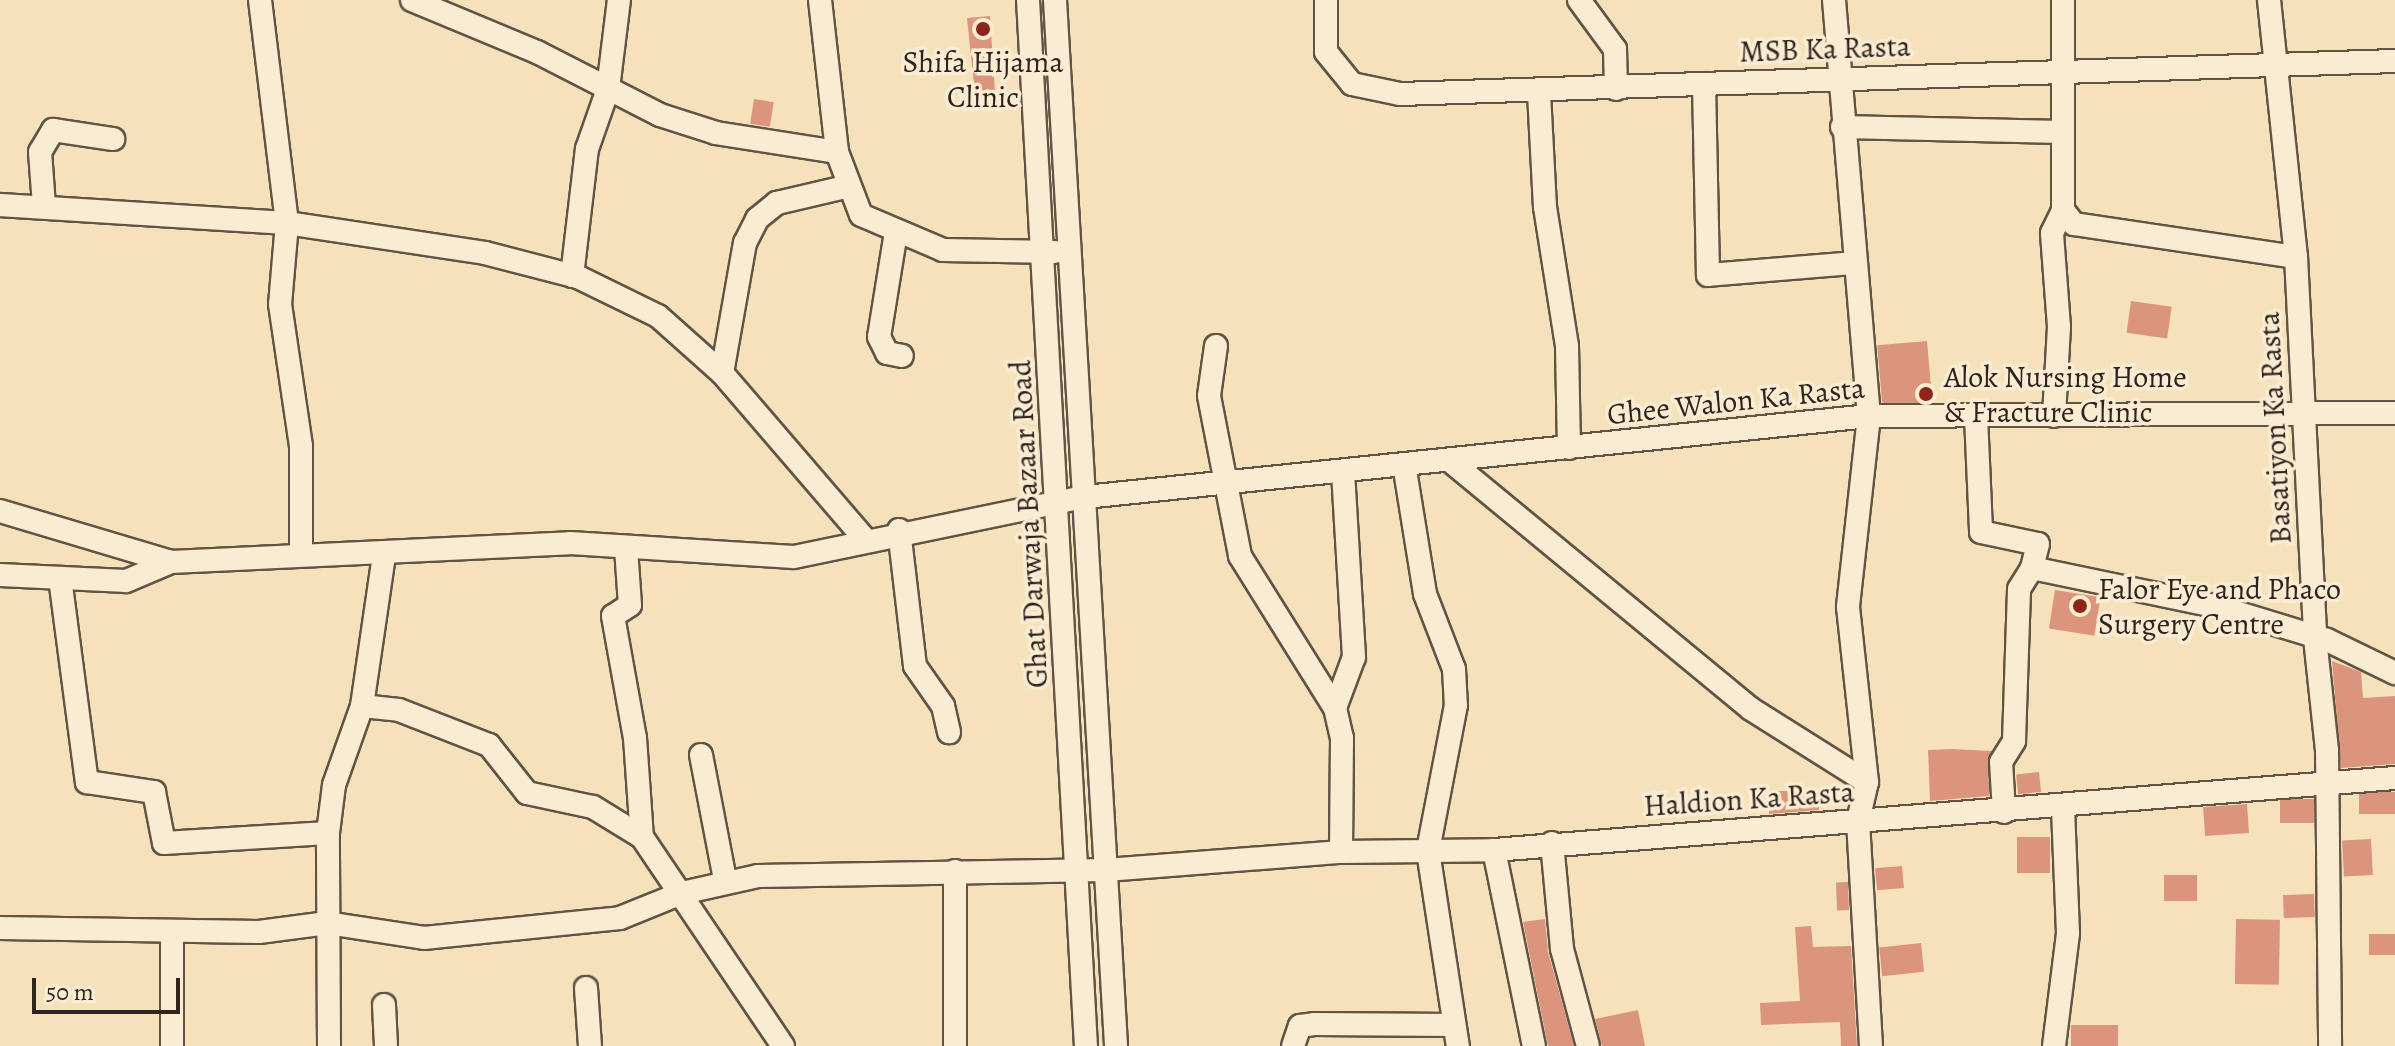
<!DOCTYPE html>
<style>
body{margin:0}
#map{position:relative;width:2395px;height:1046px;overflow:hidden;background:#f6e2ba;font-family:Alegreya,serif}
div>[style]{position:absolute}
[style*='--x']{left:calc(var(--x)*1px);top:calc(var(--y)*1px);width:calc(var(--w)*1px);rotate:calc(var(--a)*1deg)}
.building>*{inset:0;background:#db957d;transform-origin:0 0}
.roads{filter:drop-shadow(2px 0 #615345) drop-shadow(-2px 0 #615345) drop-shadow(0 2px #615345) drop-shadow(0 -2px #615345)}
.minor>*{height:22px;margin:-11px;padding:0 11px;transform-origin:11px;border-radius:11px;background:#f9ecd2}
.dots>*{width:22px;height:22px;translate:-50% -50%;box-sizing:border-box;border:4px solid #f9ecd2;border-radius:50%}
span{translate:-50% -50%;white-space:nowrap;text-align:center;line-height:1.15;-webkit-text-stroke:7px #f9ecd2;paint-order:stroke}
.street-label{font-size:30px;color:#2f231e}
.poi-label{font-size:30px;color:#2f231e}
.left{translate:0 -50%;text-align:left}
.scale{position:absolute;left:32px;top:978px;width:148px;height:36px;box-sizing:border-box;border:4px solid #2f231e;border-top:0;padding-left:10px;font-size:24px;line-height:28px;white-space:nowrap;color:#2f231e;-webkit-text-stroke:6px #f9ecd2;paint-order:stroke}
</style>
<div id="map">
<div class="building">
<div style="clip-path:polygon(990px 16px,995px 93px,975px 94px,967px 18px)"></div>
<div style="left:754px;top:99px;width:20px;height:25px;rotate:9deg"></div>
<div style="left:2131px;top:301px;width:41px;height:32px;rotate:8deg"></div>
<div style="left:1927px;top:341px;width:61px;height:50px;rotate:85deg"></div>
<div style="left:2055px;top:590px;width:46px;height:39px;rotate:9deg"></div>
<div style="clip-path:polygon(2332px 661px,2361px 672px,2363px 698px,2395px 696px,2395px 764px,2341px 768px)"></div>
<div style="clip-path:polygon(1951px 749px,1992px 751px,1989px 796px,1930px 801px,1928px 750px)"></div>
<div style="left:2039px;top:772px;width:20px;height:23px;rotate:84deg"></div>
<div style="clip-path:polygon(1769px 791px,1819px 791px,1819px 810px,1769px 814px)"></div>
<div style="left:2395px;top:792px;width:22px;height:36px;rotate:90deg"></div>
<div style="left:2314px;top:799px;width:24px;height:34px;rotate:90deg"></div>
<div style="left:2247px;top:804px;width:29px;height:44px;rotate:86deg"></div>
<div style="left:2017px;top:837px;width:33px;height:36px"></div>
<div style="left:2371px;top:839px;width:36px;height:29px;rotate:87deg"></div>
<div style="left:1902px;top:866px;width:22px;height:27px;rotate:85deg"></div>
<div style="left:2164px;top:875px;width:33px;height:26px"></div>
<div style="left:1848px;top:882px;width:28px;height:12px;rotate:88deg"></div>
<div style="left:2314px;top:894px;width:23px;height:31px;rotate:88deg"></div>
<div style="clip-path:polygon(1545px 919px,1548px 952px,1574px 1046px,1548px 1046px,1523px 922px)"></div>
<div style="left:2236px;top:919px;width:44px;height:65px;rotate:1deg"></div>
<div style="clip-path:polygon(1811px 926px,1813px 947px,1851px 946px,1857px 1046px,1841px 1046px,1840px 1022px,1761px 1025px,1760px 1003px,1800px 1001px,1795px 927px)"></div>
<div style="left:2395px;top:934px;width:21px;height:26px;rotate:90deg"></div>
<div style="left:1921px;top:943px;width:29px;height:42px;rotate:84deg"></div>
<div style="clip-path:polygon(1638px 1010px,1645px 1046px,1602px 1046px,1595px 1019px)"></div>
<div style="left:2071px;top:1025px;width:47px;height:21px"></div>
</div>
<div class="roads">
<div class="minor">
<div style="--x:260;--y:0;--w:225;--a:83.1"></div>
<div style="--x:287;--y:223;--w:81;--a:94.9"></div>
<div style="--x:280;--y:304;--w:144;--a:81.6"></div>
<div style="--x:301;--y:446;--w:105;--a:90"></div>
<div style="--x:412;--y:0;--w:135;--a:22.6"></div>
<div style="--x:537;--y:52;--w:138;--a:27.1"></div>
<div style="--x:660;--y:115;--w:59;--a:17.8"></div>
<div style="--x:716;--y:133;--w:122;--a:8.9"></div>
<div style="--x:820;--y:0;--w:153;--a:83.6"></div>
<div style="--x:837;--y:152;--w:67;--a:69.1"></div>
<div style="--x:861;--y:215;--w:89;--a:23.1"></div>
<div style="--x:943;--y:250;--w:112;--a:1"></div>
<div style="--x:1028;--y:0;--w:1048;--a:86.83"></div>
<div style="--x:1055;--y:0;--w:1048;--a:86.66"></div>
<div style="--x:1326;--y:0;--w:52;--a:90"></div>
<div style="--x:1326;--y:52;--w:41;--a:50.9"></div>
<div style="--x:1352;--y:84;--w:49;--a:11.8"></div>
<div style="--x:1400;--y:94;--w:996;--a:-1.9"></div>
<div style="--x:1579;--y:0;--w:61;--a:53.7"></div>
<div style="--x:1615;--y:49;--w:40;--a:88.6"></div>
<div style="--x:1834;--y:0;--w:417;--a:85.2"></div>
<div style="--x:1869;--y:416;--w:192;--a:96.3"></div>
<div style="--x:1848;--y:607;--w:176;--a:83.8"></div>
<div style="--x:1867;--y:782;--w:40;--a:103"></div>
<div style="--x:1858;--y:821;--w:225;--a:86.7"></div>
<div style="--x:2063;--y:0;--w:210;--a:90"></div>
<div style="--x:2063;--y:210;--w:18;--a:52"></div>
<div style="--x:2074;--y:224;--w:224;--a:8.5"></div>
<div style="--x:2269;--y:0;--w:258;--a:84"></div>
<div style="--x:2296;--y:257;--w:381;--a:87.1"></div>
<div style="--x:2315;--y:638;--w:113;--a:83.9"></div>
<div style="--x:2327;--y:750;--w:296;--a:89.4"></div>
<div style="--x:1704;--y:84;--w:191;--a:88.8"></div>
<div style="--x:1708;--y:275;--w:146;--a:-4.7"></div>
<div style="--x:1539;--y:93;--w:114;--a:87"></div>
<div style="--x:1545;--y:207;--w:141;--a:81"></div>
<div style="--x:1567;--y:346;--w:102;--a:88.9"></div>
<div style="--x:1842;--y:127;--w:220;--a:1.3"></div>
<div style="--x:0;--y:205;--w:288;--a:3.6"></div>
<div style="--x:287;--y:223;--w:200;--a:8.6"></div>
<div style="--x:485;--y:253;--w:96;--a:14.5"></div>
<div style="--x:578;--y:277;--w:89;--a:26"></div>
<div style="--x:658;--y:316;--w:86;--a:41.7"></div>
<div style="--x:722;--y:373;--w:219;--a:49.3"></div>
<div style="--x:44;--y:206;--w:54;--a:-94.2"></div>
<div style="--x:40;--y:152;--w:26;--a:-59"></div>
<div style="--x:53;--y:130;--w:61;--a:8.5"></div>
<div style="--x:896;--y:232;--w:106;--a:99.2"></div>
<div style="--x:879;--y:337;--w:18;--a:63"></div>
<div style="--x:887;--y:353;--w:15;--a:11"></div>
<div style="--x:572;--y:276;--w:128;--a:-83.3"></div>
<div style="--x:587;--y:149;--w:64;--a:-70.7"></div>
<div style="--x:608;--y:89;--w:90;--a:-83"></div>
<div style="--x:1216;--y:346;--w:50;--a:98"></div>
<div style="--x:1209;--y:396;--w:163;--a:79"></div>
<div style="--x:1240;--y:556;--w:179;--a:58"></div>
<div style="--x:1335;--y:708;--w:31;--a:77"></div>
<div style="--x:1342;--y:738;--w:114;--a:90.5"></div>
<div style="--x:722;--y:373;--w:132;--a:-80"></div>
<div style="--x:745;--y:243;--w:27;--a:-63"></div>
<div style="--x:757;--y:219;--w:26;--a:-39"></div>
<div style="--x:777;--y:203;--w:70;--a:-13.2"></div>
<div style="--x:1976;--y:416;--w:116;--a:87.5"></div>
<div style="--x:1981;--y:532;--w:58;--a:11.9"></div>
<div style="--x:2038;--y:544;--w:25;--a:104"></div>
<div style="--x:2054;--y:416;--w:89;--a:-86.8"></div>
<div style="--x:2059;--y:327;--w:94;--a:-94.3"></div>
<div style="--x:2052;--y:233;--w:25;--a:-64"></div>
<div style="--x:1449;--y:460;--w:391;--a:39.5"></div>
<div style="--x:1751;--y:709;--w:137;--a:32.2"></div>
<div style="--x:1404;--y:464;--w:132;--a:80.8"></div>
<div style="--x:1425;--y:594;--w:80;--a:68.9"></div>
<div style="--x:1454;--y:669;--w:36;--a:87"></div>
<div style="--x:1456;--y:705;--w:149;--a:100.9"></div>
<div style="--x:1428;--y:851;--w:197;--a:81.3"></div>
<div style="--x:0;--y:511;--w:178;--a:16.6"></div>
<div style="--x:171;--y:562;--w:399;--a:-2.7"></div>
<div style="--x:570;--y:543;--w:224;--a:3.6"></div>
<div style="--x:794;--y:557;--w:297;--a:-11.7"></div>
<div style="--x:1085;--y:497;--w:788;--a:-5.9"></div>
<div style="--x:1869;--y:416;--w:526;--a:-0.33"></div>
<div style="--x:899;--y:530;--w:137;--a:83.3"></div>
<div style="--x:915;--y:666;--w:49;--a:55"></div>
<div style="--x:943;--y:706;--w:27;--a:77"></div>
<div style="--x:626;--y:548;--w:57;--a:86"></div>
<div style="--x:630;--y:605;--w:20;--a:147"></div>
<div style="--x:613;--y:616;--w:124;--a:79.8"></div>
<div style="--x:635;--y:738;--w:99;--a:86"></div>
<div style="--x:0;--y:575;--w:126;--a:2.7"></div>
<div style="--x:126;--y:581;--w:49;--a:-22.9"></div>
<div style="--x:60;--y:578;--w:206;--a:82.5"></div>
<div style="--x:87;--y:782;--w:68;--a:8.5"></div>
<div style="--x:154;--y:792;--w:52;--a:78.9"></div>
<div style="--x:164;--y:843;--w:164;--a:-3.5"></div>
<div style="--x:362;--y:706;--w:37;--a:6"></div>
<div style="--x:399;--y:710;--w:97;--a:21.3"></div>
<div style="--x:489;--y:745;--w:61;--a:51.6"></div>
<div style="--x:527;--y:793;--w:67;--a:12"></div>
<div style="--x:593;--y:807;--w:57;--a:31.5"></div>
<div style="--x:642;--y:837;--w:252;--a:56"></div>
<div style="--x:1335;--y:708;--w:54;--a:-69.6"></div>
<div style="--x:1354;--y:657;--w:186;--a:-93.4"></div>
<div style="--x:701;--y:755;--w:127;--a:79.1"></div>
<div style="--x:2004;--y:812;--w:50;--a:-93.4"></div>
<div style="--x:2001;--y:762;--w:25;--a:-58"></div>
<div style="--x:2014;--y:741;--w:152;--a:-88.1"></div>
<div style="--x:2019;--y:589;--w:25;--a:-58"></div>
<div style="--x:2032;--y:568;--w:191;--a:11.8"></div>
<div style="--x:2219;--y:607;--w:113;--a:17"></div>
<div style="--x:2327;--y:640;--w:76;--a:25.9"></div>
<div style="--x:1552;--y:843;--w:106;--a:84.6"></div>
<div style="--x:1562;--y:949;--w:100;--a:75"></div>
<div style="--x:1494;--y:850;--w:200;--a:78.5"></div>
<div style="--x:955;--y:871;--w:175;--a:90"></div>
<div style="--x:0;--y:928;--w:259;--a:0.9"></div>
<div style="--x:259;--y:932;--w:69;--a:-7.5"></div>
<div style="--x:327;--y:923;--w:98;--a:8.8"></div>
<div style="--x:424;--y:938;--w:197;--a:-5.8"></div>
<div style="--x:620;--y:918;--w:67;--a:-22"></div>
<div style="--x:682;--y:893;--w:78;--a:-12.6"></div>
<div style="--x:758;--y:876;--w:348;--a:-1"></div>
<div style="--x:1106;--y:870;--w:236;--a:-4.4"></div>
<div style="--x:1341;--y:852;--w:153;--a:-0.7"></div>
<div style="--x:1494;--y:850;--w:904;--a:-4.57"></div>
<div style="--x:586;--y:988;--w:58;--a:86.1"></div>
<div style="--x:384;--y:1005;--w:41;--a:87.2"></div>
<div style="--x:172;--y:1046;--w:113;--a:-90"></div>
<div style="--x:329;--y:1046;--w:213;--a:-90.3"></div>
<div style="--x:328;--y:833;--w:48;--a:-82.9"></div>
<div style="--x:334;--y:785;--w:84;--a:-70.5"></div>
<div style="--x:362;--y:706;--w:152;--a:-81.7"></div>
<div style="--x:1293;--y:1046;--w:21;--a:-71"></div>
<div style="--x:1300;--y:1026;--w:14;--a:-8"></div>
<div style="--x:1314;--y:1024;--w:140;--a:0.4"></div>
<div style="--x:2054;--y:1046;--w:114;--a:-82.9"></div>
<div style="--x:2068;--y:933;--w:126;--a:-92.3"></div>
</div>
</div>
<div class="dots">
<div style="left:983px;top:29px;background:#8f2418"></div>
<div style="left:1926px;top:394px;background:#8f2418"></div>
<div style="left:2080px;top:606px;background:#8f2418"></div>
</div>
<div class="street-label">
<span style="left:1825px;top:49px;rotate:-2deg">MSB Ka Rasta</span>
<span style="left:1736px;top:401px;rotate:-6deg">Ghee Walon Ka Rasta</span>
<span style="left:2275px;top:428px;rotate:-93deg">Basatiyon Ka Rasta</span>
<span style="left:1029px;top:524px;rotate:-93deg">Ghat Darwaja Bazaar Road</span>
<span style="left:1749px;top:799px;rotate:-4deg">Haldion Ka Rasta</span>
</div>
<div class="poi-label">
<span style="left:983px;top:79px">Shifa Hijama<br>Clinic</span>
<span class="left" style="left:1944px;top:394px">Alok Nursing Home<br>&amp; Fracture Clinic</span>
<span class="left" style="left:2098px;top:606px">Falor Eye and Phaco<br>Surgery Centre</span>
</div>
<div class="scale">50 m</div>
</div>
